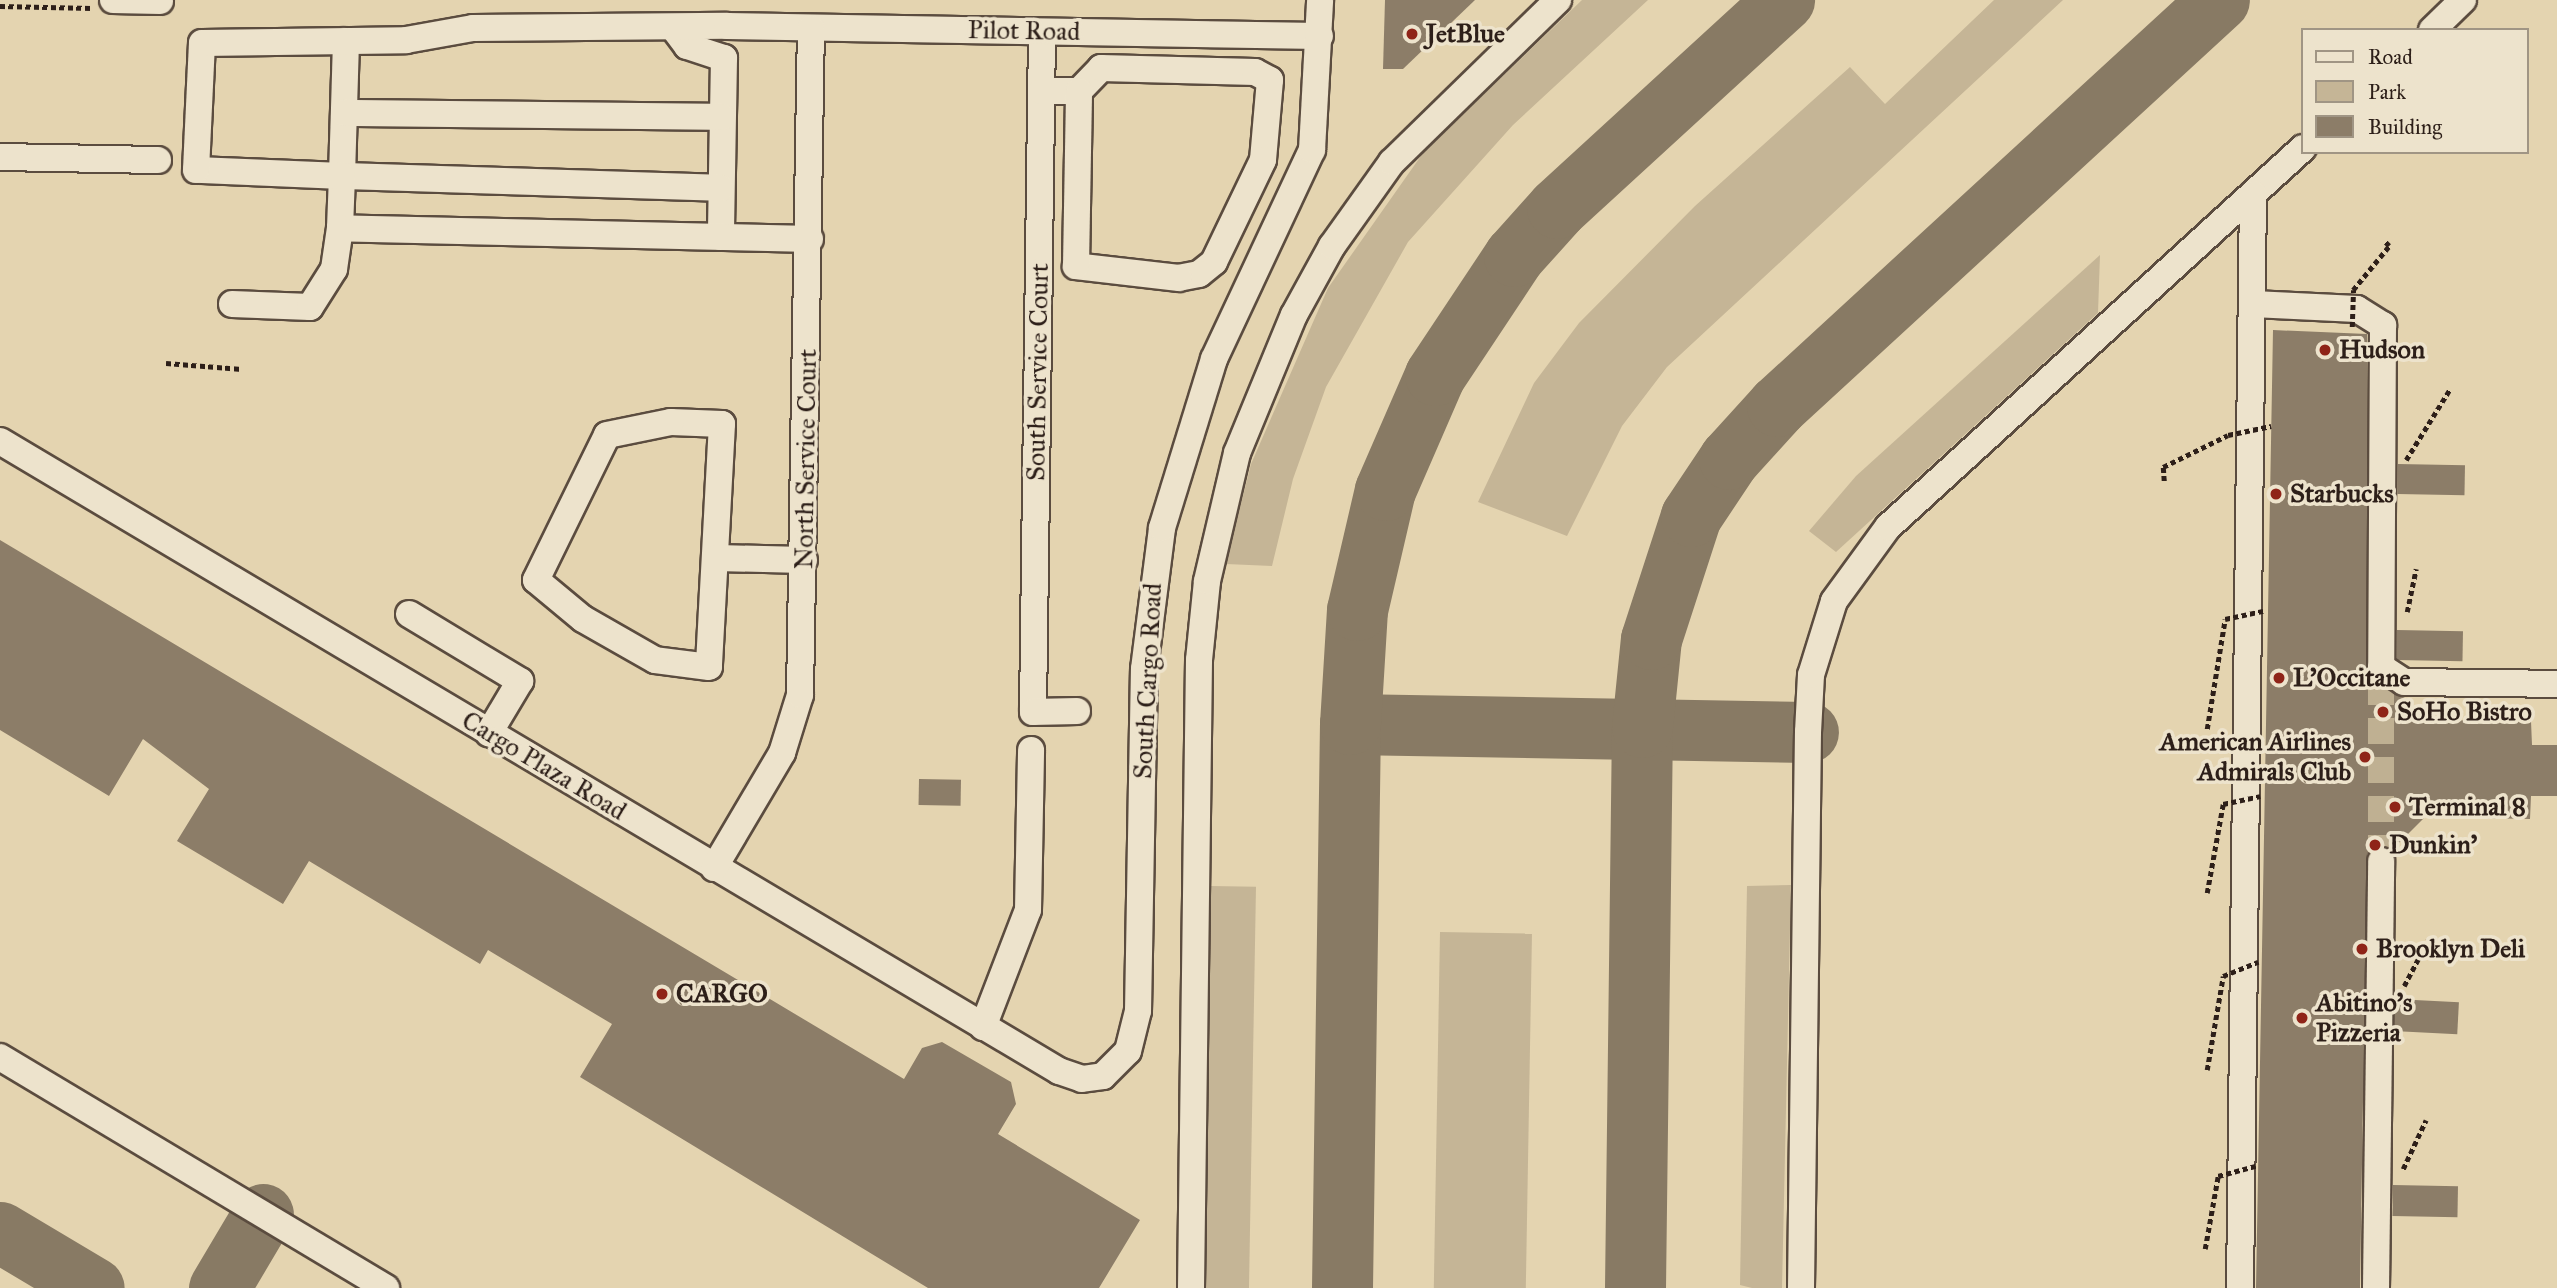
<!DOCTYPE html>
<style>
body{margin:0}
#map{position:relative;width:2557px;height:1288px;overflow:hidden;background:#e4d4b0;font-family:"IM FELL Great Primer",serif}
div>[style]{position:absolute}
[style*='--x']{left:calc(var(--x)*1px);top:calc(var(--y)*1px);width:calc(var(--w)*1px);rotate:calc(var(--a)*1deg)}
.green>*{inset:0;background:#c5b596;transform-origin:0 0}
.taxiway>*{height:61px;margin:-30.5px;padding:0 30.5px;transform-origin:30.5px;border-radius:30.5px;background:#887a64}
.building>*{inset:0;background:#8c7d68;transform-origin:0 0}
.minor-tunnel>*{height:26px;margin-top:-13px;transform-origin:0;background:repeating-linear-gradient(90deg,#bfb092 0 26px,transparent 0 39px)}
.path>*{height:4.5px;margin-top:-2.25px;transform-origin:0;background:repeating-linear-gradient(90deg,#2d1f19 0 5px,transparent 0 8.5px)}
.roads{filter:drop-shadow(2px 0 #5b4c3f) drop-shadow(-2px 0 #5b4c3f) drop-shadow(0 2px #5b4c3f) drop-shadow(0 -2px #5b4c3f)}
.minor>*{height:26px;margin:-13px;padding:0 13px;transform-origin:13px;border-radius:13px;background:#ede3cc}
.path-bridge>*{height:4.5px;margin-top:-2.25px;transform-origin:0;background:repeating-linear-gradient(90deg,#2d1f19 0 5px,transparent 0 8.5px)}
.dots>*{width:19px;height:19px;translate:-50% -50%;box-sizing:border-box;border:4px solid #ede3cc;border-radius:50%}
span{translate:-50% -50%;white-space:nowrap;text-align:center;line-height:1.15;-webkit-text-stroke:7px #ede3cc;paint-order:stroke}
.street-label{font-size:26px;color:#2d1f19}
.poi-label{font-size:26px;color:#2d1f19;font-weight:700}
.left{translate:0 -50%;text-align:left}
.right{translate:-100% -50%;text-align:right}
.legend{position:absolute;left:2301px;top:28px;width:228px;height:126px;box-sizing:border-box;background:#ede3cc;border:2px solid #a09584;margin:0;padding:9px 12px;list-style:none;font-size:21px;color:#2d1f19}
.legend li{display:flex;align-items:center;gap:14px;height:35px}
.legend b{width:35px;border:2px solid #a09584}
</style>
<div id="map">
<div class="green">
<div style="clip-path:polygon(1582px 0,1648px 0,1513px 125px,1408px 242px,1326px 387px,1293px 479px,1272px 566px,1226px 564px,1251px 464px,1328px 288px,1423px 153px)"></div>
<div style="clip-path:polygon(1994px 0,2063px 0,1667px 367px,1622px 426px,1567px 536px,1478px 502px,1534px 383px,1579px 323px,1695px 206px,1850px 67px,1885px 104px)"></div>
<div style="clip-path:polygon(2100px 255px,2098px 313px,1836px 552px,1809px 531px,1856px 476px)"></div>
<div style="clip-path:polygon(1791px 885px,1782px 1288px,1752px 1288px,1740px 1285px,1747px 886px)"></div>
<div style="left:1211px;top:886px;width:45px;height:402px;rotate:1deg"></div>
<div style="left:1440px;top:932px;width:92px;height:356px;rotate:1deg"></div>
</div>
<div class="taxiway">
<div style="--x:1350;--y:724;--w:458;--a:1"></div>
<div style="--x:0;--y:1232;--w:109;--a:30.8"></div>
<div style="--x:219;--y:1288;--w:86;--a:-59.3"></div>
<div style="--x:1342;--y:1288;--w:564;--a:-89.19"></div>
<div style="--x:1350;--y:724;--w:114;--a:-86.5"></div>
<div style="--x:1357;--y:610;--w:123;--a:-76.9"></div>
<div style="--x:1385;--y:490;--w:125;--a:-66.5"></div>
<div style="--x:1435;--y:375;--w:143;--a:-56.4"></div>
<div style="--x:1514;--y:256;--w:64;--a:-48.1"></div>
<div style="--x:1557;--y:208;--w:308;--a:-42.5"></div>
<div style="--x:1635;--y:1288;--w:561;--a:-89.29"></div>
<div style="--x:1642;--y:727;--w:88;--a:-84.2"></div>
<div style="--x:1651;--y:639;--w:129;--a:-72"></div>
<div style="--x:1691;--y:516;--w:69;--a:-56.3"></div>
<div style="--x:1729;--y:459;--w:72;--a:-47.8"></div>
<div style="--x:1777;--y:406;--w:600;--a:-42.57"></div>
</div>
<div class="building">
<div style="clip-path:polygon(1385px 0,1475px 0,1403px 69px,1383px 69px)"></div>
<div style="clip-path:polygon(2273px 330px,2367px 334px,2368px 681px,2405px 698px,2426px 720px,2531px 721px,2532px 745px,2557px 745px,2557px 796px,2531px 796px,2530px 819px,2425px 817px,2392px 850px,2381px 845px,2367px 854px,2360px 1288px,2256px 1288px)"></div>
<div style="left:2398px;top:464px;width:67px;height:30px;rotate:1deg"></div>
<div style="clip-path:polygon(0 540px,904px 1079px,922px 1048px,942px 1042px,1011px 1082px,1016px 1104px,998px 1134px,1140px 1220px,1099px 1288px,928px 1288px,580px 1077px,612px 1024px,488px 950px,480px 964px,309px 861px,283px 904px,177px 841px,209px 789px,143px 739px,109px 796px,0 730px)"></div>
<div style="left:2397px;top:630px;width:66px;height:30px;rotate:1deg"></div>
<div style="left:919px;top:779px;width:42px;height:26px;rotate:1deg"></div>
<div style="left:2395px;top:999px;width:64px;height:32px;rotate:3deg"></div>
<div style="left:2393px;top:1185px;width:65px;height:31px;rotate:1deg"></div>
</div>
<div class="minor-tunnel">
<div style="--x:2381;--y:861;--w:188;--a:-90"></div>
</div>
<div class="path">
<div style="--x:0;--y:6;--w:92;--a:1.2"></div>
<div style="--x:166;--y:363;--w:76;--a:4.5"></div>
<div style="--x:2406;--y:460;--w:84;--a:-58.2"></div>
<div style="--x:2407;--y:612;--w:44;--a:-78.2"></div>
<div style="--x:2404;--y:986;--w:52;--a:-62.4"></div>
<div style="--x:2403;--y:1169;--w:54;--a:-64.9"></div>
</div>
<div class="roads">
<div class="minor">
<div style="--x:113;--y:0;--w:47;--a:1.2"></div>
<div style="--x:675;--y:30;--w:20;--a:53"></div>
<div style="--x:687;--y:46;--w:39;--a:18"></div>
<div style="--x:724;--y:58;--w:179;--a:91"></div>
<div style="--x:2432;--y:30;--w:43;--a:-44.1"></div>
<div style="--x:1042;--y:32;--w:680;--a:90.76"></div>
<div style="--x:1033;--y:712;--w:44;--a:-1.3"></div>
<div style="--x:346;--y:41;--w:135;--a:91.7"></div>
<div style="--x:342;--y:176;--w:379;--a:1.8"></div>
<div style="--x:1042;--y:91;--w:37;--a:0"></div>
<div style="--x:1079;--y:91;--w:32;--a:-46"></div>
<div style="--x:1101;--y:68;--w:154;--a:1.5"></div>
<div style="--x:1255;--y:72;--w:17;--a:28"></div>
<div style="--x:1270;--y:80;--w:80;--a:95"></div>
<div style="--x:1263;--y:160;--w:113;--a:115.7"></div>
<div style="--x:1214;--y:262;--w:19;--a:141"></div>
<div style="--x:1199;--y:274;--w:20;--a:169"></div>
<div style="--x:1179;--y:278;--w:104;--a:-173.4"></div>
<div style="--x:1076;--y:266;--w:175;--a:-89"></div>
<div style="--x:344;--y:113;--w:378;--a:0.6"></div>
<div style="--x:0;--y:157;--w:158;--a:1.1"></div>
<div style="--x:810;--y:239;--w:470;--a:-178.7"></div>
<div style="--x:340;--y:228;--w:52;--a:-87.8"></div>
<div style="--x:342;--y:176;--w:146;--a:-177.6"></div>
<div style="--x:196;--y:170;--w:127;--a:-87.3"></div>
<div style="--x:202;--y:43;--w:204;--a:-0.8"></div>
<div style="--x:406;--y:40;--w:68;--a:-10.2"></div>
<div style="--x:473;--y:28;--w:254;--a:-0.5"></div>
<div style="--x:727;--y:26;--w:593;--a:0.97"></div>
<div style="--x:232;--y:304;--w:78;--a:2.2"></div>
<div style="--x:310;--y:307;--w:45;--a:-57.7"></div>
<div style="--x:334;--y:269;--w:41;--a:-81.7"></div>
<div style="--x:2253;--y:304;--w:104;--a:2.8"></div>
<div style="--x:2357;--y:309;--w:31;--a:32"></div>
<div style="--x:2383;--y:325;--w:348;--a:90.3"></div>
<div style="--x:671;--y:422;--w:51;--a:2.2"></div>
<div style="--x:722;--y:424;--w:243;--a:93.1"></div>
<div style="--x:709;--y:667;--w:54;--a:-172.6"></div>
<div style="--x:655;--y:660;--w:83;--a:-150.3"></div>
<div style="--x:583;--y:619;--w:61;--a:-140.3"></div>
<div style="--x:536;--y:580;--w:161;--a:-63.9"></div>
<div style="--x:607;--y:435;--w:65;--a:-11.5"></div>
<div style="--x:0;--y:441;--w:1232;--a:30.75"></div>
<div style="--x:1059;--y:1071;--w:24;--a:19"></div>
<div style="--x:1082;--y:1079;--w:21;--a:-8"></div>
<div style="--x:1103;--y:1076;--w:35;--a:-45"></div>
<div style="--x:1128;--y:1051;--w:41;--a:-76"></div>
<div style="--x:1138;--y:1011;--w:342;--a:-89"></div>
<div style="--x:1144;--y:669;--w:142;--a:-82.7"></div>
<div style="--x:1162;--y:528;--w:177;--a:-72.9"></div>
<div style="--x:1214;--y:359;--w:231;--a:-64.9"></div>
<div style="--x:1312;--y:150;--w:150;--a:-86.9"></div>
<div style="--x:717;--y:558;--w:87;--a:1.3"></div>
<div style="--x:409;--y:614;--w:130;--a:31.1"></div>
<div style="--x:520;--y:681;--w:61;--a:120.8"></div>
<div style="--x:2381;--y:667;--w:27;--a:33"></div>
<div style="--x:2404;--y:682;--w:153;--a:0.7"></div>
<div style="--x:714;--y:868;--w:134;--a:-59.4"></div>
<div style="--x:782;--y:753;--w:61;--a:-72.8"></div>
<div style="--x:800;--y:695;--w:667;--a:-89.06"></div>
<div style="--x:983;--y:1027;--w:125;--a:-69"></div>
<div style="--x:1028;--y:910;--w:160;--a:-88.9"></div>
<div style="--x:0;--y:1057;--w:450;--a:30.9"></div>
<div style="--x:1191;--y:1288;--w:628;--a:-89.27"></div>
<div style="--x:1199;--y:660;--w:79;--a:-84.2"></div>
<div style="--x:1207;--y:581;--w:131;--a:-76.8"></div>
<div style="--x:1237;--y:453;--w:149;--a:-67.6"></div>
<div style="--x:1294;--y:315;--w:79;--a:-61.2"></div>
<div style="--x:1332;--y:246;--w:103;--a:-54.5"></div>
<div style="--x:1392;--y:162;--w:232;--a:-44.3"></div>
<div style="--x:1801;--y:1288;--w:556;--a:-89.28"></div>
<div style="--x:1808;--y:732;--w:57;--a:-87"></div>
<div style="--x:1811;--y:675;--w:77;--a:-72.7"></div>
<div style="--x:1834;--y:601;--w:92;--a:-53.9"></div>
<div style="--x:1888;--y:527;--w:562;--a:-42.4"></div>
<div style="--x:2240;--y:1288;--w:1094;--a:-89.32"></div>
<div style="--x:2376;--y:1288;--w:427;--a:-89.3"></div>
</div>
</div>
<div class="path-bridge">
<div style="--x:2352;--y:327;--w:37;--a:-88"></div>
<div style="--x:2353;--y:290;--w:57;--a:-50.7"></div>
<div style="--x:2389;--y:246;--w:6;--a:-135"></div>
<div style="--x:2164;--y:481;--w:14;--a:-94"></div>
<div style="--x:2163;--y:467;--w:72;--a:-26.2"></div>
<div style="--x:2228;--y:435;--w:44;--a:-11.8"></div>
<div style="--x:2207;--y:729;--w:111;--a:-80.7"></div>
<div style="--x:2225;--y:619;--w:39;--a:-12"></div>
<div style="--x:2207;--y:893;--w:90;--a:-79.8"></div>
<div style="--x:2223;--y:804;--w:38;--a:-12"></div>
<div style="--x:2207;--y:1070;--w:95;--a:-80.3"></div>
<div style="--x:2223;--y:976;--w:38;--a:-22"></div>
<div style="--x:2205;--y:1249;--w:74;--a:-79.9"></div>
<div style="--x:2218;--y:1176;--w:39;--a:-15"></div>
</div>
<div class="dots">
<div style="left:1412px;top:34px;background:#8f2418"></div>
<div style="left:2325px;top:350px;background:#8f2418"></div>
<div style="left:2276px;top:494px;background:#8f2418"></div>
<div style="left:2279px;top:678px;background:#8f2418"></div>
<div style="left:2383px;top:712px;background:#8f2418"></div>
<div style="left:2365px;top:757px;background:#8f2418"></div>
<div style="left:2395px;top:807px;background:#8f2418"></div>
<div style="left:2375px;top:845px;background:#8f2418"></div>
<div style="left:2362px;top:949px;background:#8f2418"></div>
<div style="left:662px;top:994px;background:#8f2418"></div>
<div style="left:2302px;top:1018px;background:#8f2418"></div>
</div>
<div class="street-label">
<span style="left:1024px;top:31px;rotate:1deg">Pilot Road</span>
<span style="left:1038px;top:372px;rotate:-89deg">South Service Court</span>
<span style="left:806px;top:459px;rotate:-89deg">North Service Court</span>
<span style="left:1148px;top:681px;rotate:-87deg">South Cargo Road</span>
<span style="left:544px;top:766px;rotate:31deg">Cargo Plaza Road</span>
</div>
<div class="poi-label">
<span class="left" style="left:1426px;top:34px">JetBlue</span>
<span class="left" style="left:2339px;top:350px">Hudson</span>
<span class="left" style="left:2290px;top:494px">Starbucks</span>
<span class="left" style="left:2293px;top:678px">L'Occitane</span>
<span class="left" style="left:2397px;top:712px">SoHo Bistro</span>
<span class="right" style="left:2351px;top:757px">American Airlines<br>Admirals Club</span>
<span class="left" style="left:2409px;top:807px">Terminal 8</span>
<span class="left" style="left:2389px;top:845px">Dunkin'</span>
<span class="left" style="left:2376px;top:949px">Brooklyn Deli</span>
<span class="left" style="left:676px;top:994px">CARGO</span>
<span class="left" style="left:2316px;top:1018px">Abitino's<br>Pizzeria</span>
</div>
<ul class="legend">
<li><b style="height:9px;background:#ede3cc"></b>Road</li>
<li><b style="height:19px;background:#c5b596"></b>Park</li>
<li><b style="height:19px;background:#8c7d68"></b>Building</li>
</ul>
</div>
